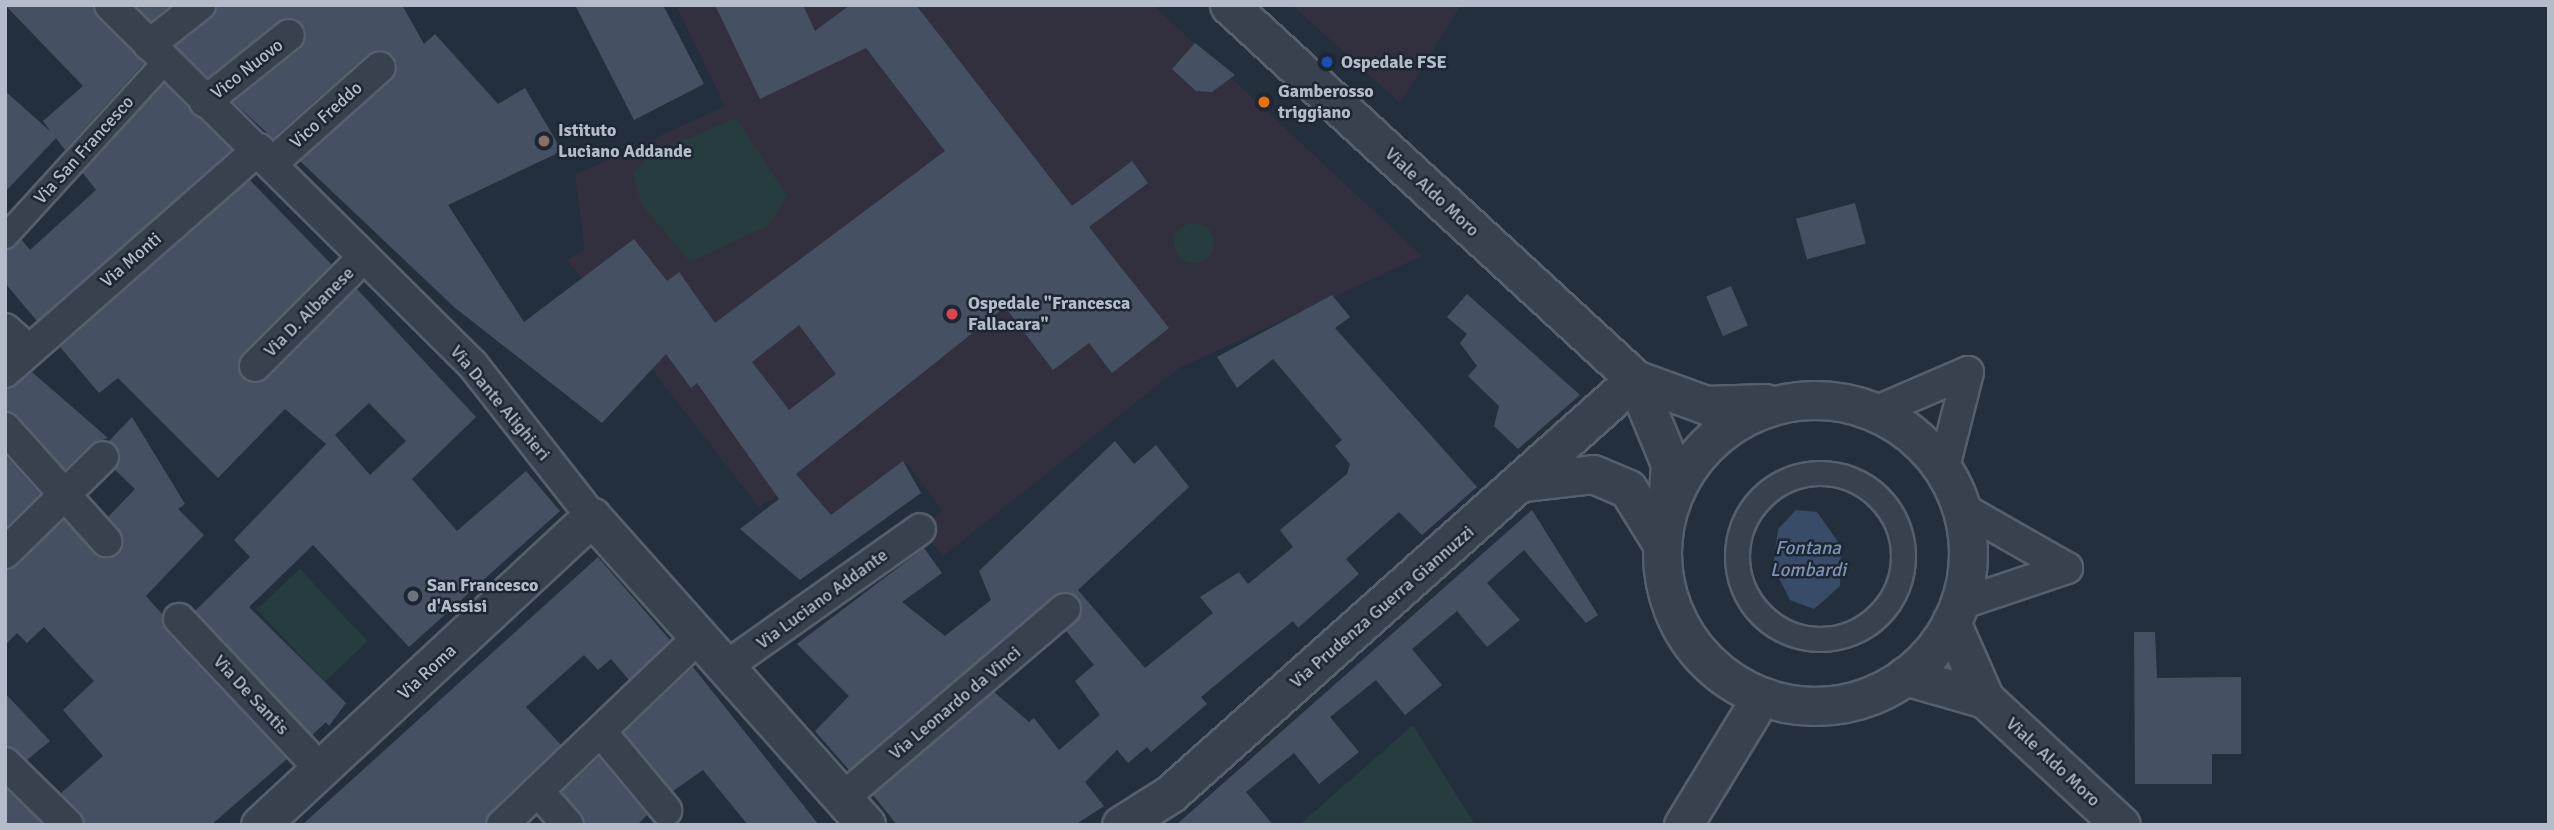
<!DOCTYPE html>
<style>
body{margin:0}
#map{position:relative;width:2554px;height:830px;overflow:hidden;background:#242f3e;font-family:Signika,sans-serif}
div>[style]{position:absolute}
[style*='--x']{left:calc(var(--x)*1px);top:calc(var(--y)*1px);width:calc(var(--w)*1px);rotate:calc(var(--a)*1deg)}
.medical>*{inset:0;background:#32303f}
.green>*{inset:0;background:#263c3f;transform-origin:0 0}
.round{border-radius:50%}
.water>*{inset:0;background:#394c67}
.building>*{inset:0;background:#455162;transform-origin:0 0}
.roads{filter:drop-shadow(2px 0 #565f6c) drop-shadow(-2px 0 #565f6c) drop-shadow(0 2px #565f6c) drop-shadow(0 -2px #565f6c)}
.pedestrian>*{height:23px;margin:-11.5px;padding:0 11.5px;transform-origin:11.5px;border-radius:11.5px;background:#38414e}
.pedestrian>.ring{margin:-11.5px;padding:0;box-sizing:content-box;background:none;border:23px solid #38414e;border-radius:50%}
.minor>*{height:30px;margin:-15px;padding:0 15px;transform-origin:15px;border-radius:15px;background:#38414e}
.tertiary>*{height:37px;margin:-18.5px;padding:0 18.5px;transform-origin:18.5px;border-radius:18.5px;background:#38414e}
.tertiary>.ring{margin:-18.5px;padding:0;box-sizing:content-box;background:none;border:37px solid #38414e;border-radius:50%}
.dots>*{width:19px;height:19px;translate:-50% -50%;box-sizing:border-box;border:4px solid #1d2633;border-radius:50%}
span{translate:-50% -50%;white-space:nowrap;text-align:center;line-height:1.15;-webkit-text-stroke:5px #1d2633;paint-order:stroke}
.poi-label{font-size:18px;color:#b4bcc9;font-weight:700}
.left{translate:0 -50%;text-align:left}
.street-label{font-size:18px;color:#b4bcc9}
.water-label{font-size:19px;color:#7c92b1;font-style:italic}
.frame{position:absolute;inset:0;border:7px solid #b4bcc9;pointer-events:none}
</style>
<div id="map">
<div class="medical">
<div style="clip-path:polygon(676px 5px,1153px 5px,1422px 256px,1179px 368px,943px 556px,920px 529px,943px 511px,907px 463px,813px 530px,783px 491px,759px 507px,567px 260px,585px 250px,575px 175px,725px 106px)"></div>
<div style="clip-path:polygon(1292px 5px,1461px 5px,1400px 103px)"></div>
</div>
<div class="green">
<div style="clip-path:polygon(736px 118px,787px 196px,768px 226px,690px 262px,642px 205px,633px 173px,649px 155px)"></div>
<div class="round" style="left:1174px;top:223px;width:40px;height:40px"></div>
<div style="left:300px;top:569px;width:99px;height:59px;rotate:47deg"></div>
<div style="clip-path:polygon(1413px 725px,1475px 825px,1299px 825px)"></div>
</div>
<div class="water">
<div style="clip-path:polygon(1796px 510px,1817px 512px,1841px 546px,1840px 586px,1814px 609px,1790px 600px,1773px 566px,1778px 529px)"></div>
</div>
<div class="building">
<div style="clip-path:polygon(5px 5px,93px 5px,144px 63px,65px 150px,56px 138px,5px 192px,5px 91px,51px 132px,43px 121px,83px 86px)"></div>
<div style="clip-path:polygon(135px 5px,171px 5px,151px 21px)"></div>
<div style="clip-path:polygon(evenodd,217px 5px,402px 5px,424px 44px,435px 34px,498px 104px,525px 88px,562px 151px,448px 205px,524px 322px,634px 239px,667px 281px,679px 272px,715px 323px,945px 151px,866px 48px,760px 99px,715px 5px,803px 5px,815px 31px,850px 5px,916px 5px,1072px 206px,1132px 161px,1148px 183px,1089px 227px,1169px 328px,1112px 373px,1089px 343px,1053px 370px,1005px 307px,796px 474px,831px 515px,903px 461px,921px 493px,800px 580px,740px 529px,779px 499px,697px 383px,691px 388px,666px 354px,602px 423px,454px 307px,300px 161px,392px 80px,397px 64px,393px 55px,368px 54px,273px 138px,233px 102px,300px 49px,306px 32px,296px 19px,279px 21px,208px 77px,176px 46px,211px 19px,217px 5px,799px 325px,836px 374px,789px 410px,752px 362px,799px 325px)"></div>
<div style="clip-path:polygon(575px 5px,663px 5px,704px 84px,634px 120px)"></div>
<div style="clip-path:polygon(1195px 43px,1235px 75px,1212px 92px,1196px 91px,1172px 69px)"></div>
<div style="clip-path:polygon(164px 83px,231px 150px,37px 321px,5px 283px,5px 250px,21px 239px,30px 250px,96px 190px,82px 172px)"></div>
<div style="clip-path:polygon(evenodd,250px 180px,332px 265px,243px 354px,242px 378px,251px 383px,267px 378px,357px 289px,476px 417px,412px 479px,457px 531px,526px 471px,560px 511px,409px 647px,313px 545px,249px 607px,346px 703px,329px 726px,326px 722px,312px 735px,195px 611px,250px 557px,234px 540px,326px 444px,285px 409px,218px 478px,118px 378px,99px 393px,60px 347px,250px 180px,369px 403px,406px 441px,370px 475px,335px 435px,369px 403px)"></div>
<div style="left:1855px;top:203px;width:42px;height:61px;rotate:75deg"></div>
<div style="left:1731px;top:286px;width:43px;height:27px;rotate:67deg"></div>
<div style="clip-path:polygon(1467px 294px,1580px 395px,1518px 449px,1494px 426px,1499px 406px,1468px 376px,1477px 366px,1460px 343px,1467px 334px,1447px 317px)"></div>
<div style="clip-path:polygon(1332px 295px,1350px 317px,1335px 328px,1477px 487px,1422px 535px,1399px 512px,1346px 559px,1359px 574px,1298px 628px,1293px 621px,1201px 697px,1207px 704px,1151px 752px,1147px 747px,1128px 763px,1117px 750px,1085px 782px,1104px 806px,1075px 825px,897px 825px,873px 795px,994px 692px,1029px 722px,1034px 718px,1059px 750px,1100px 715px,1075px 681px,1094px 665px,1066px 631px,1081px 615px,1079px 598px,1070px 592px,1054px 596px,849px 770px,815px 731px,849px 696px,797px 644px,924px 548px,942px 573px,902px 602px,945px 636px,991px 600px,979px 571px,1115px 441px,1134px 464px,1156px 445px,1189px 487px,1078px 590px,1145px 668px,1213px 613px,1200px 597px,1239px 572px,1248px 584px,1293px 547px,1280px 530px,1347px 474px,1350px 464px,1335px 446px,1342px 440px,1273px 359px,1237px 388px,1217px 357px)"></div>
<div style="clip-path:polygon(32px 372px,108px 438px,91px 444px,65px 469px,18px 416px,5px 411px,5px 389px)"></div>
<div style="clip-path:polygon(132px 417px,185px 504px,178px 509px,204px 535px,146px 596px,162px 614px,166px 631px,287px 759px,211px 825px,85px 825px,61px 793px,103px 756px,63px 710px,94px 681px,44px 627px,27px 643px,17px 633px,5px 645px,5px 570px,64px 520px,100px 557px,122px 547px,123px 537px,108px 517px,135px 489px,115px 470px,120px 453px,109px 441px)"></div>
<div style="clip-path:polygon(5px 455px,40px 494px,5px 528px)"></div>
<div style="clip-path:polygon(1532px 510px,1598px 615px,1586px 623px,1524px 550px,1487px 583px,1520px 620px,1487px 647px,1457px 611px,1412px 649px,1442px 685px,1405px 715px,1376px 680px,1330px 717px,1359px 752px,1319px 784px,1294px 753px,1246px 792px,1273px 825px,1176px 825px)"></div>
<div style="clip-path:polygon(598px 557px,670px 640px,629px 680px,611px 659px,598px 670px,584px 655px,526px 707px,561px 745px,490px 812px,485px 825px,302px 825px)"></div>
<div style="clip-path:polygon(2134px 632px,2155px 632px,2157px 678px,2241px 677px,2241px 754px,2212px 754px,2212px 784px,2135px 784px)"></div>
<div style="clip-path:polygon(693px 667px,819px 825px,748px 825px,703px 770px,673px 791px,624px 733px)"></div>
<div style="clip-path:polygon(5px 693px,50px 741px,27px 760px,5px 746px)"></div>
<div style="clip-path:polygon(599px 757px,647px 815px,637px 825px,585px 825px,562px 792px)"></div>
<div style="clip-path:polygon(5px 788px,43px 825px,5px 825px)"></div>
</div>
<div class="roads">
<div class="pedestrian">
<div style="--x:5;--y:236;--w:234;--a:-47.6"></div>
<div class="ring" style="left:1737px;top:473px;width:143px;height:143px"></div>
</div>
<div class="minor">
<div style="--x:110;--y:5;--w:511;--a:44.76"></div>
<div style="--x:473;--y:365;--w:193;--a:51.9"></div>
<div style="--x:149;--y:45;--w:65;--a:-38.1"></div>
<div style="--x:205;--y:102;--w:107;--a:-38.6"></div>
<div style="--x:272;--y:163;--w:144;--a:-41.6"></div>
<div style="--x:5;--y:329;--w:31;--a:42"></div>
<div style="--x:255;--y:366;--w:154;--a:-45"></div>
<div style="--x:5;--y:372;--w:338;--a:-41.3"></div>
<div style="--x:1875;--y:412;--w:101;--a:-23.3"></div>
<div style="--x:5;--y:428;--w:152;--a:48.2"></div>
<div style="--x:1943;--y:471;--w:102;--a:-75.8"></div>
<div style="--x:1960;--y:507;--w:123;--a:29.7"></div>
<div style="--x:5;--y:553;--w:137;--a:-44.4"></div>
<div style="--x:1960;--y:604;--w:113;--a:-18.6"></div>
<div style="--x:179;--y:619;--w:209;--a:46.7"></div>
<div style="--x:724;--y:668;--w:240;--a:-35.3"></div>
<div style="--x:601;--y:732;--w:102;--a:50.2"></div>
<div style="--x:5;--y:763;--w:88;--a:44.5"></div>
<div style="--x:538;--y:791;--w:45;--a:48.6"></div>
<div style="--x:844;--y:797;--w:290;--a:-40.4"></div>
<div style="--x:502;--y:825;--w:271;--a:-43.7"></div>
</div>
<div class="tertiary">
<div style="--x:1229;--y:5;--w:552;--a:42.65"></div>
<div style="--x:1635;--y:379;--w:76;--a:20.1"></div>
<div style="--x:1706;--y:405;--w:59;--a:-1.9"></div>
<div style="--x:1635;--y:379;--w:92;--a:67.6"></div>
<div style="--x:1670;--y:464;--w:41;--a:94.2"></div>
<div class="ring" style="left:1662px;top:400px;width:269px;height:269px"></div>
<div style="--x:1523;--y:482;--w:70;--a:-6.5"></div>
<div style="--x:1593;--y:474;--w:38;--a:23"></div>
<div style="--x:1628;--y:489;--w:65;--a:58.3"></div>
<div style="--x:1951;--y:622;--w:84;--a:66.2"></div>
<div style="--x:1985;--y:699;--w:185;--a:42.8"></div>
<div style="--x:1905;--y:676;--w:83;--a:16"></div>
<div style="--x:260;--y:825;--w:453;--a:-42.9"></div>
<div style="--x:592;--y:517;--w:412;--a:48.3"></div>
<div style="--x:1121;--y:825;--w:58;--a:-32.3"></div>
<div style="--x:1170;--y:794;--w:623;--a:-41.75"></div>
<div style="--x:1683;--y:825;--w:150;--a:-58.6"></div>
</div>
</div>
<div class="dots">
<div style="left:1327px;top:62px;background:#1a4fb4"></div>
<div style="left:1264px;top:102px;background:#e8710a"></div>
<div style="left:544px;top:141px;background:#8d6e63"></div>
<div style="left:952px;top:314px;background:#e0444e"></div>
<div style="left:413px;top:596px;background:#6b7280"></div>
</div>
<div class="poi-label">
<span class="left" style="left:1341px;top:62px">Ospedale FSE</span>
<span class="left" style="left:1278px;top:102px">Gamberosso<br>triggiano</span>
<span class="left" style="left:558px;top:141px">Istituto<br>Luciano Addande</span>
<span class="left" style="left:968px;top:314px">Ospedale "Francesca<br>Fallacara"</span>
<span class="left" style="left:427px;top:596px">San Francesco<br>d'Assisi</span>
</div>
<div class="street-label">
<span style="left:247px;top:69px;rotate:-38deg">Vico Nuovo</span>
<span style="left:326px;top:115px;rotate:-42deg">Vico Freddo</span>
<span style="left:84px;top:150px;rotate:-48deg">Via San Francesco</span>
<span style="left:1432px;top:192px;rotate:43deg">Viale Aldo Moro</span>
<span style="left:131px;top:260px;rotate:-41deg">Via Monti</span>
<span style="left:309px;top:312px;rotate:-45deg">Via D. Albanese</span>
<span style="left:500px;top:403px;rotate:50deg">Via Dante Alighieri</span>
<span style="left:822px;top:599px;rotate:-36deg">Via Luciano Addante</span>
<span style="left:1382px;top:607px;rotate:-41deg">Via Prudenza Guerra Giannuzzi</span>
<span style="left:427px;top:672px;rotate:-43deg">Via Roma</span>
<span style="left:251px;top:695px;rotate:47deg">Via De Santis</span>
<span style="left:955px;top:703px;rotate:-40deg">Via Leonardo da Vinci</span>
<span style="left:2053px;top:762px;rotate:43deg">Viale Aldo Moro</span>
</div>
<div class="water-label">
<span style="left:1808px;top:560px">Fontana<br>Lombardi</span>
</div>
<div class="frame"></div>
</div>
